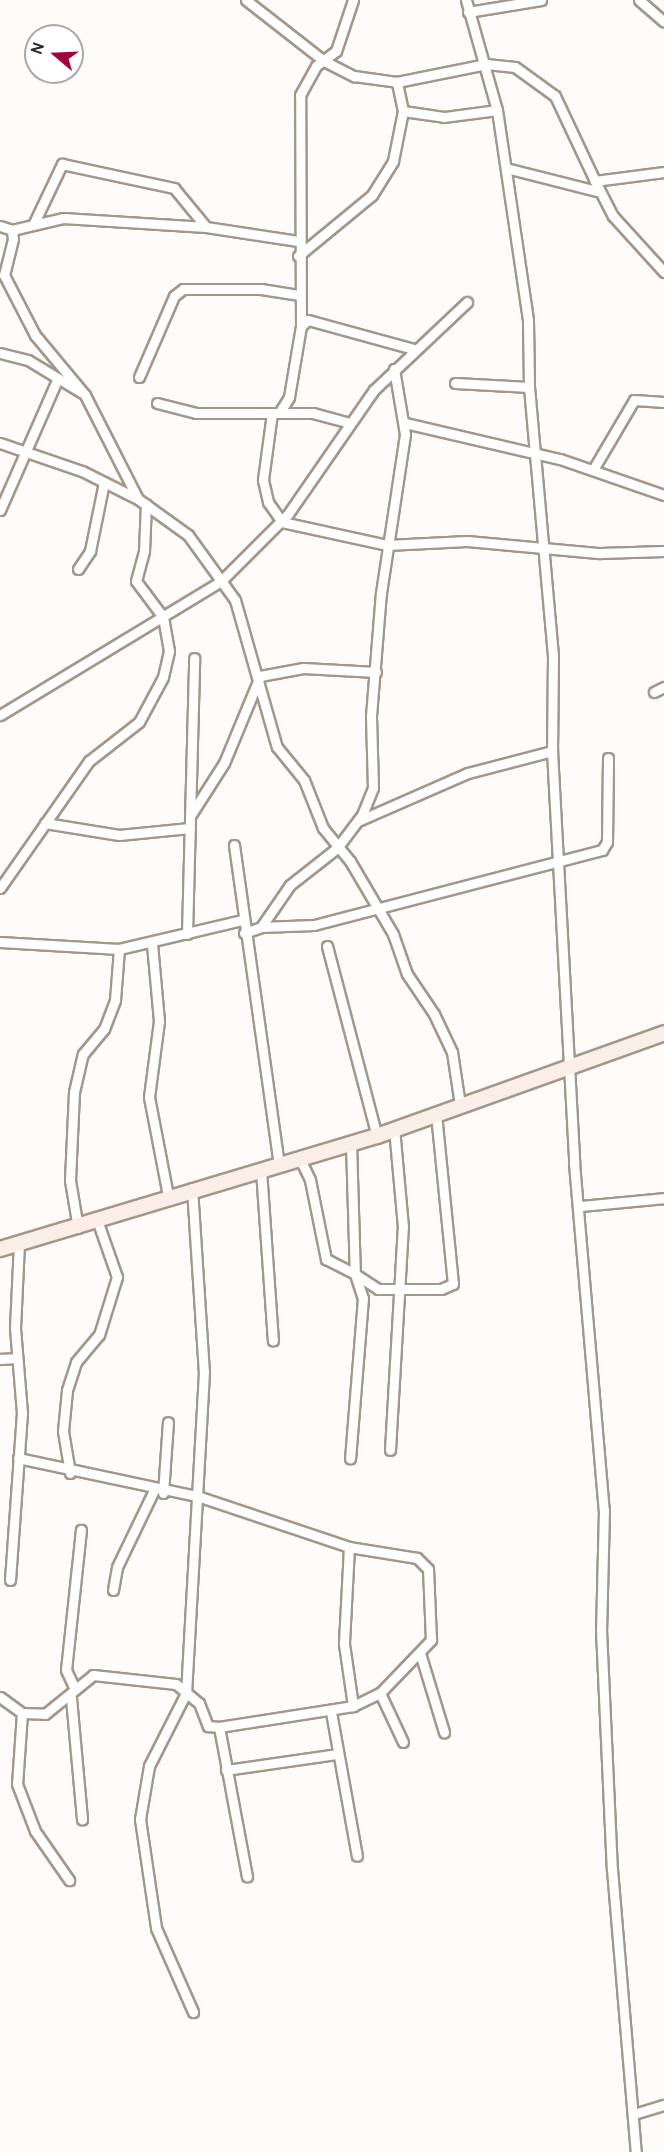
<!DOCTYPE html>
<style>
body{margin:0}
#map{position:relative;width:664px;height:2152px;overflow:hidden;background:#fefbf8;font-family:Overpass,sans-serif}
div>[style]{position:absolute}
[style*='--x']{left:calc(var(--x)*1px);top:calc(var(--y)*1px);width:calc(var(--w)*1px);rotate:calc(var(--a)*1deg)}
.roads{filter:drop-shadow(2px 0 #a2978a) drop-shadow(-2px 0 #a2978a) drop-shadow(0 2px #a2978a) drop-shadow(0 -2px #a2978a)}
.street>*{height:9px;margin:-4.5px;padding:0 4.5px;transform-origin:4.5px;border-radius:4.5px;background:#fff}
.secondary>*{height:14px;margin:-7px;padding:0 7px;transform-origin:7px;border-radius:7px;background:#fbede7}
span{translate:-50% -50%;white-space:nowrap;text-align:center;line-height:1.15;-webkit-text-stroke:5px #fff;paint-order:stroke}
.north{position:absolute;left:24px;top:24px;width:60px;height:60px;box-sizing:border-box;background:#fff;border:2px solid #aba9a7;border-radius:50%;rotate:289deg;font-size:16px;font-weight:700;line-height:24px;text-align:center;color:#2d2923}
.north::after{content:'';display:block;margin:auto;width:21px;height:27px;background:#a20339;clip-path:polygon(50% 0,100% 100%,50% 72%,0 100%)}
</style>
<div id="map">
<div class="roads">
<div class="street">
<div style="--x:246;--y:0;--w:99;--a:38"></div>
<div style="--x:324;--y:61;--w:34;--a:27"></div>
<div style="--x:354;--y:76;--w:43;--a:7.9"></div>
<div style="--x:397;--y:82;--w:91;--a:-11.4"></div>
<div style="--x:486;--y:64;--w:29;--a:6"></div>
<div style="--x:515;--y:67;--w:49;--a:35.9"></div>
<div style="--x:555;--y:96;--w:94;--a:64.8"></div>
<div style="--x:466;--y:0;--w:114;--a:74.3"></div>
<div style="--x:497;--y:110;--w:213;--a:81.6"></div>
<div style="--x:528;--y:321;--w:66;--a:89.1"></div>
<div style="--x:529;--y:387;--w:271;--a:84.9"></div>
<div style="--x:553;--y:657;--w:94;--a:90.6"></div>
<div style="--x:552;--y:751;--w:413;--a:86.9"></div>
<div style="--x:574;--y:1163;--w:348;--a:85.1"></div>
<div style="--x:604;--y:1510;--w:120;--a:91.4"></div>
<div style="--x:601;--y:1630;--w:239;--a:87.4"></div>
<div style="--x:612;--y:1869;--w:284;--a:85.2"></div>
<div style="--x:639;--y:0;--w:33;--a:41"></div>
<div style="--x:468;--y:12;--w:74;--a:-9.3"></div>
<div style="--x:403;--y:111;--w:41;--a:8.3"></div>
<div style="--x:444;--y:117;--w:53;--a:-7.5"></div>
<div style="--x:506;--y:168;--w:94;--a:14.2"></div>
<div style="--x:664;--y:172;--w:70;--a:172.6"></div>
<div style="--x:595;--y:181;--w:39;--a:63"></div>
<div style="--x:613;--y:216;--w:76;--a:47.7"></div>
<div style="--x:33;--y:225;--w:68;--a:-64.6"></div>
<div style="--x:62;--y:164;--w:115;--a:12.1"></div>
<div style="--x:174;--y:188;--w:50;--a:50.6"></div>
<div style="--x:0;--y:226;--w:13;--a:18"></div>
<div style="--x:12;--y:230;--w:9;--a:84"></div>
<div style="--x:13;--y:239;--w:37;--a:104"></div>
<div style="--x:12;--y:230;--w:52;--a:-13.2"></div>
<div style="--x:63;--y:218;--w:143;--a:3.6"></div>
<div style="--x:206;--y:227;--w:93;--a:8.7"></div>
<div style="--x:298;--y:256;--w:96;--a:-39.5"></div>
<div style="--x:372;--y:195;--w:40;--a:-58"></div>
<div style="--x:393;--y:161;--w:51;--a:-78.7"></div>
<div style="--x:403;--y:111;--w:30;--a:-102"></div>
<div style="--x:4;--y:275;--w:68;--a:62.7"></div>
<div style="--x:35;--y:335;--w:78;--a:50.2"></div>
<div style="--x:85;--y:395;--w:117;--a:63"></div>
<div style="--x:138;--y:499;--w:62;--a:35.8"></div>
<div style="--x:188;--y:535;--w:80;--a:54.1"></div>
<div style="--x:235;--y:600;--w:153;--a:74.1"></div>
<div style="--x:277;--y:747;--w:43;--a:50.7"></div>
<div style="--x:304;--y:780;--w:52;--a:68.4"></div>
<div style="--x:323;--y:828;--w:43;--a:50.7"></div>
<div style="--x:350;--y:861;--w:85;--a:59.5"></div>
<div style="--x:393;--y:934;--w:42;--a:70.7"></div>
<div style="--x:407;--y:974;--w:48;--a:56"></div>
<div style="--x:434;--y:1014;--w:42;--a:64.7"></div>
<div style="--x:452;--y:1052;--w:54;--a:81.4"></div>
<div style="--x:301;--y:326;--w:231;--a:-90.2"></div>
<div style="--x:300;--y:95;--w:33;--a:-61"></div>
<div style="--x:316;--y:66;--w:25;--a:-37"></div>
<div style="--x:336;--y:51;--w:54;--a:-71.6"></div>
<div style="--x:0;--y:353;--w:29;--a:14"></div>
<div style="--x:28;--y:360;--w:62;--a:31.1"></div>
<div style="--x:139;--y:377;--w:88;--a:-66.6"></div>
<div style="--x:174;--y:296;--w:11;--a:-38"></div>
<div style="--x:183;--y:289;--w:78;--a:0"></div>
<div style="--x:261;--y:289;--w:39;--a:9"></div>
<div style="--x:455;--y:383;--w:74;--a:3.1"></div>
<div style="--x:157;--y:403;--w:40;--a:14.4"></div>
<div style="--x:196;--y:413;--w:76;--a:0"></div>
<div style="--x:281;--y:410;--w:15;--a:-58"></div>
<div style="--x:289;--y:397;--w:72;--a:-80.4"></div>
<div style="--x:301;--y:326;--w:9;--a:-41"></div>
<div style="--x:308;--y:320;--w:109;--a:15.4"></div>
<div style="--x:350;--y:423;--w:38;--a:-165"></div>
<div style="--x:313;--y:413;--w:41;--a:180"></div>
<div style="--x:272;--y:413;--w:68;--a:97.7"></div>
<div style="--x:263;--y:480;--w:23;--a:77"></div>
<div style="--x:268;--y:502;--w:24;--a:55"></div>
<div style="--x:282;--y:522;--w:107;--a:12.4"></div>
<div style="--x:387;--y:545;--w:80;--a:-2.9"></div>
<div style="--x:467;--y:541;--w:134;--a:5.2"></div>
<div style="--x:600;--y:553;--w:64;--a:-1.8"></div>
<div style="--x:405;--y:423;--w:159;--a:13.1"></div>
<div style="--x:560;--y:459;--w:110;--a:19.1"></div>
<div style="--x:0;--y:443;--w:87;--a:18.9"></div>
<div style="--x:82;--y:471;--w:60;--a:26.6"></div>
<div style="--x:594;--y:468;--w:79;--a:-59.5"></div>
<div style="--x:634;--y:400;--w:30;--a:4"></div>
<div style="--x:0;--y:510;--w:144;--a:-66.3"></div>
<div style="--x:78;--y:569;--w:22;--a:-56"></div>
<div style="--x:90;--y:551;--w:70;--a:-78.5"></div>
<div style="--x:654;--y:692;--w:11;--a:-27"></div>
<div style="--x:0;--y:715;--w:258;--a:-31.2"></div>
<div style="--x:221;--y:581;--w:95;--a:-45"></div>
<div style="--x:288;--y:514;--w:151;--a:-55.3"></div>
<div style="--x:374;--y:390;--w:128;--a:-43.4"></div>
<div style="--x:192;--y:813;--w:59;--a:-57.4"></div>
<div style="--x:224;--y:763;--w:94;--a:-67.5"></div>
<div style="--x:260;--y:676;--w:44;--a:-10.5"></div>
<div style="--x:303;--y:668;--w:73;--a:3.1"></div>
<div style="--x:358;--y:821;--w:120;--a:-23.6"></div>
<div style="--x:468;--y:773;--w:87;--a:-14.7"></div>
<div style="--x:45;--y:823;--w:75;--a:9.2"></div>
<div style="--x:119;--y:835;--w:71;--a:-5.6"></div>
<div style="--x:234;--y:845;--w:322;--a:82"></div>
<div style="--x:0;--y:888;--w:155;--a:-55"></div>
<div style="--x:89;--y:761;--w:63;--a:-38"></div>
<div style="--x:139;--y:722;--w:51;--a:-61.9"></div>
<div style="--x:163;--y:677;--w:27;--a:-77"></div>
<div style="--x:169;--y:651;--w:35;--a:-100"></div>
<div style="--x:163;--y:617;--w:45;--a:-126.9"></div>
<div style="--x:136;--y:581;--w:31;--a:-75"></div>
<div style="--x:144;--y:551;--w:47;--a:-87.6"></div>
<div style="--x:261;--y:927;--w:53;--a:-2.2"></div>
<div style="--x:314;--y:925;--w:298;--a:-14.6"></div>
<div style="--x:602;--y:850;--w:9;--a:-58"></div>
<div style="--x:607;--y:842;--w:84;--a:-89.3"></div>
<div style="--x:244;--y:933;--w:18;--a:-19"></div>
<div style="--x:261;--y:927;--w:51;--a:-55.4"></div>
<div style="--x:290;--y:885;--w:60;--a:-38.2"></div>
<div style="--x:337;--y:848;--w:41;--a:-52.9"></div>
<div style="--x:362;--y:815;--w:29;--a:-68"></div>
<div style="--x:373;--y:788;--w:72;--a:-91.6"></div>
<div style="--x:371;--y:716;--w:123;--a:-85.4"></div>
<div style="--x:381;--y:593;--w:161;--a:-81.4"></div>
<div style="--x:405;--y:434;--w:66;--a:-99.6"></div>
<div style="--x:187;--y:934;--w:276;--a:-88.5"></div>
<div style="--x:0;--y:942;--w:119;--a:3.4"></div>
<div style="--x:119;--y:949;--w:126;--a:-13.3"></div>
<div style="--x:152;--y:944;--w:77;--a:84.8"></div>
<div style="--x:159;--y:1021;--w:77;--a:97.5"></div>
<div style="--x:149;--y:1097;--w:101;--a:79.1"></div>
<div style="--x:327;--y:946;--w:196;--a:75.3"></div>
<div style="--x:351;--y:1143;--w:131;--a:88.3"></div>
<div style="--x:355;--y:1274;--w:27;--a:33"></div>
<div style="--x:378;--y:1289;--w:63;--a:0"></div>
<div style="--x:441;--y:1289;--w:13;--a:-23"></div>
<div style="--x:453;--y:1284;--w:170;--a:-95.7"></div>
<div style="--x:299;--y:1157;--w:25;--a:64"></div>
<div style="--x:310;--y:1180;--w:81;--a:78.6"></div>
<div style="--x:326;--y:1259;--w:33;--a:27"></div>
<div style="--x:355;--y:1274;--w:25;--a:72"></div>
<div style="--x:363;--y:1298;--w:161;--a:94.6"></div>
<div style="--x:261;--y:1170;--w:171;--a:86"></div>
<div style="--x:192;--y:1188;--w:184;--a:86.3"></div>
<div style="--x:204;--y:1372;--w:322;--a:93.2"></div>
<div style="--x:186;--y:1693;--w:82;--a:116.9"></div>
<div style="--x:149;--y:1766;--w:54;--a:99.6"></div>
<div style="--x:140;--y:1819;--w:110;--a:81.6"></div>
<div style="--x:156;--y:1928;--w:92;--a:66.2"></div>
<div style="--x:580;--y:1206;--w:84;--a:-5.4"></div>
<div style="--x:78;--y:1228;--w:49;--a:-99.5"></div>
<div style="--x:70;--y:1180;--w:88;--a:-87.4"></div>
<div style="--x:74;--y:1092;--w:39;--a:-77"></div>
<div style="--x:83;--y:1054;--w:33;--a:-50"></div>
<div style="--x:104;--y:1029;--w:31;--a:-69"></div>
<div style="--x:115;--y:1000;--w:51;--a:-85.5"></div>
<div style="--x:0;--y:1359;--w:17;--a:-3"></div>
<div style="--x:390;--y:1450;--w:223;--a:-86.7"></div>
<div style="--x:403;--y:1227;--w:98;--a:-95.2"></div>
<div style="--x:18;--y:1458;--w:183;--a:12"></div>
<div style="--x:197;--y:1496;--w:160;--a:18.5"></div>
<div style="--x:349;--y:1547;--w:97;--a:93"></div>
<div style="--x:344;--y:1644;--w:63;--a:81.7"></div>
<div style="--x:70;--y:1473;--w:43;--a:-99.5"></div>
<div style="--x:63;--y:1431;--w:41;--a:-84.4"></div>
<div style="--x:67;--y:1390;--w:29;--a:-72"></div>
<div style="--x:76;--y:1362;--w:35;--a:-50"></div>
<div style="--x:99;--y:1335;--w:61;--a:-72.8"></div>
<div style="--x:117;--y:1277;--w:60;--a:-109.3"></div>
<div style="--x:163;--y:1493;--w:71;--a:-86"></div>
<div style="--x:10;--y:1580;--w:167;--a:-85.9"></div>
<div style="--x:22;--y:1413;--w:85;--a:-94.7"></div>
<div style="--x:15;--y:1328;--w:85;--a:-87.3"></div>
<div style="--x:113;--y:1590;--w:23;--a:-80"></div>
<div style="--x:117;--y:1567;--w:85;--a:-64.3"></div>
<div style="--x:420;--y:1653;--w:83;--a:73.1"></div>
<div style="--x:74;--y:1687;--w:19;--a:-115"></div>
<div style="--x:66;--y:1670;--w:141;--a:-83.9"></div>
<div style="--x:380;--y:1693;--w:54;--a:64.9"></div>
<div style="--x:0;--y:1697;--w:27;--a:36"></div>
<div style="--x:22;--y:1713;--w:23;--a:2"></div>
<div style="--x:45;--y:1714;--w:62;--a:-39.1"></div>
<div style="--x:93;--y:1675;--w:83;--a:6.2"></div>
<div style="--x:176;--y:1684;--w:30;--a:40"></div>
<div style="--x:199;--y:1703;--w:25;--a:69"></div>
<div style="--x:208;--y:1726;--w:11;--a:5"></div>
<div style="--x:219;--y:1727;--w:136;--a:-8.9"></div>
<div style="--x:353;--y:1706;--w:30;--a:-26"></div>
<div style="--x:380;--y:1693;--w:74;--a:-46.1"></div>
<div style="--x:431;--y:1640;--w:71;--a:-92.4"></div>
<div style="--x:428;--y:1569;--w:16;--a:-135"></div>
<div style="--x:417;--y:1558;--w:69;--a:-170.8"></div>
<div style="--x:71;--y:1698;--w:122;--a:84.8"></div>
<div style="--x:331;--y:1712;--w:146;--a:79.8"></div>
<div style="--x:22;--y:1713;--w:71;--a:94"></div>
<div style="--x:17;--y:1784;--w:50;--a:69"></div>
<div style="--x:35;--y:1831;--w:60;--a:55.2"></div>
<div style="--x:219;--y:1727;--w:152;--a:79.4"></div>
<div style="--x:226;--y:1770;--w:112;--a:-8.2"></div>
<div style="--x:634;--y:2114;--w:31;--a:-17"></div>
</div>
<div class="secondary">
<div style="--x:0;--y:1249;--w:394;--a:-16.7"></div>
<div style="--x:377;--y:1136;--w:305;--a:-19.7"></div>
</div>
</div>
<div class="north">N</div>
</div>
